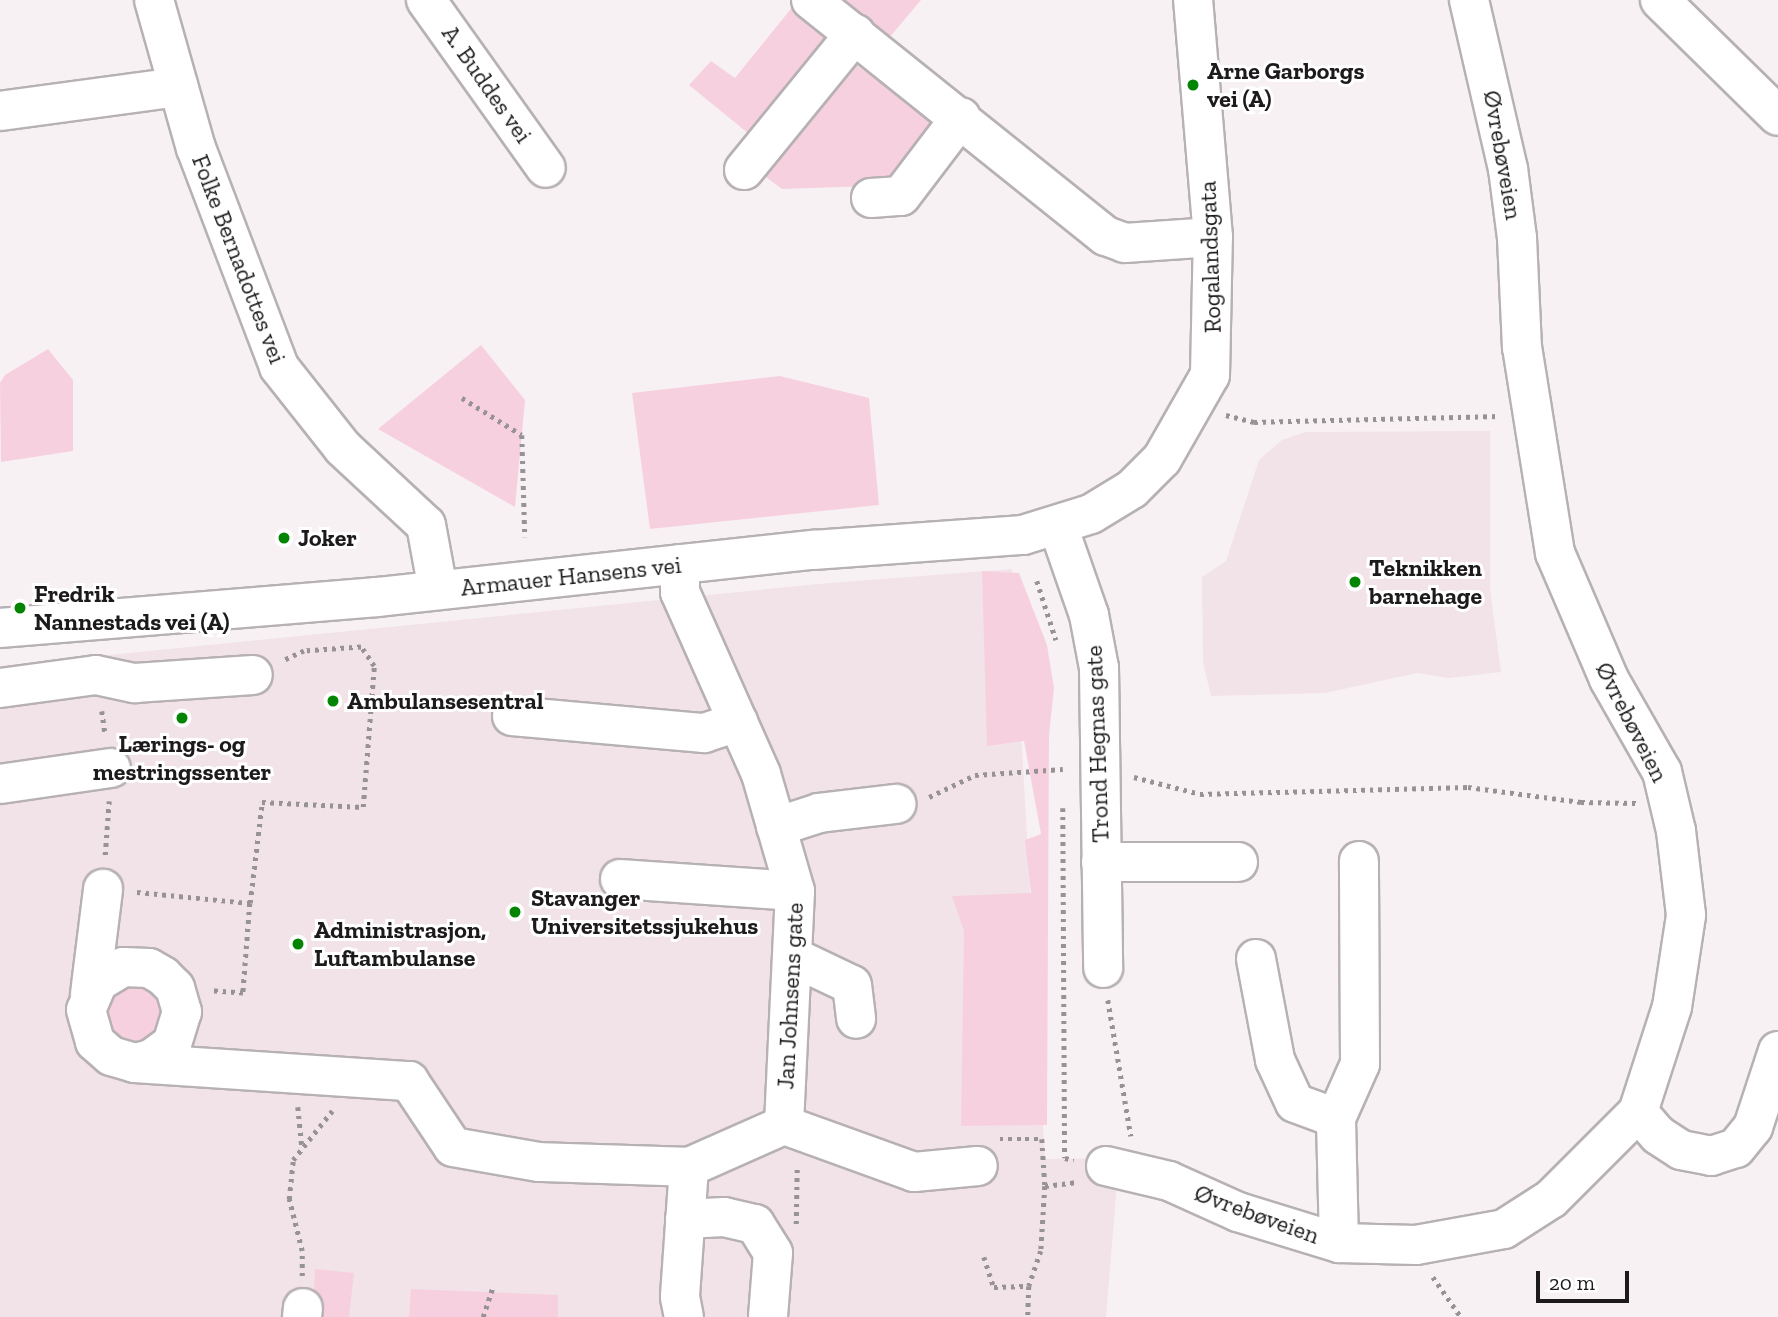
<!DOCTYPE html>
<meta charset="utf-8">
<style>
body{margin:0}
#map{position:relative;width:1778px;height:1317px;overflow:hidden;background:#f8f1f3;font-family:"Zilla Slab",serif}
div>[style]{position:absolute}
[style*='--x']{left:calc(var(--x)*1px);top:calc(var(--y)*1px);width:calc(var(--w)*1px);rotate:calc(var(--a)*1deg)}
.built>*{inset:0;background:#f2e3e8}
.green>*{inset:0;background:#f7d0df}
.path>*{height:4.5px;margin-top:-2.25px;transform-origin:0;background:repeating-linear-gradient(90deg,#979294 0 3.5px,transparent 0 8.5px)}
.roads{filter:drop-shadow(2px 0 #b7b1b3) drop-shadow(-2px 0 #b7b1b3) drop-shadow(0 2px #b7b1b3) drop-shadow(0 -2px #b7b1b3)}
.minor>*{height:38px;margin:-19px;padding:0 19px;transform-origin:19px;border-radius:19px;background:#fff}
.dots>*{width:19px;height:19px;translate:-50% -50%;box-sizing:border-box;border:4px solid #fff;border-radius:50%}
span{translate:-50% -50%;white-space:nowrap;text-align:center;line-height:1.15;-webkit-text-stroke:6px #fff;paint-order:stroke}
.poi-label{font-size:24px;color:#1c1a1b;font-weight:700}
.left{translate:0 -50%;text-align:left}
.street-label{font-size:24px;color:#1c1a1b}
.scale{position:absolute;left:1536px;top:1271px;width:93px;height:32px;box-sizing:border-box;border:4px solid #1c1a1b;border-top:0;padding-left:9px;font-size:21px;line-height:24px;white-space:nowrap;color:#1c1a1b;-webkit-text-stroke:5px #fff;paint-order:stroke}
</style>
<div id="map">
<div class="built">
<div style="clip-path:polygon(1490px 431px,1490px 589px,1501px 672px,1449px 678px,1417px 673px,1325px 693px,1211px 696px,1203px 662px,1202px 577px,1226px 561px,1259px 460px,1282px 440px,1305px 432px)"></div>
<div style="clip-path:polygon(1012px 569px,1045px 1159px,1119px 1158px,1106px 1317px,0 1317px,0 666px,818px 584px)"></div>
</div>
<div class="green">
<div style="clip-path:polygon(845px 0,921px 0,889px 38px)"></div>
<div style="clip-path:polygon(794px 5px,833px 41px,754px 138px,689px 85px,711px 61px,735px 78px)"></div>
<div style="clip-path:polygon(849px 60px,946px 128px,900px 185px,782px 189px,759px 172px)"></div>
<div style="clip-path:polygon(481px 345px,525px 400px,515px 507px,378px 429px)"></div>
<div style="clip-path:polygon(48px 349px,73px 380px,73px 451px,1px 462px,0 383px,5px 375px)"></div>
<div style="clip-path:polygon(780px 376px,869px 398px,879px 505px,650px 529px,632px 393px)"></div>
<div style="clip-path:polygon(982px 571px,1019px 573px,1047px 645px,1054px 688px,1049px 735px,1047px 1125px,961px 1126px,964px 931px,952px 896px,1031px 893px,1025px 840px,1041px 834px,1024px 741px,987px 746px)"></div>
<div style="clip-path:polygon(128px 971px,177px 1012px,146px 1054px,96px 1029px,106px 980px)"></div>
<div style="clip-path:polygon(315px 1269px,354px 1273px,349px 1317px,313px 1317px)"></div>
<div style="clip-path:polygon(411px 1289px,558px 1295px,558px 1317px,409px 1317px)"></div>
</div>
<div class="path">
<div style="--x:462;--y:398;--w:70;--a:31.7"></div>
<div style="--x:522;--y:435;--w:102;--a:88.3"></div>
<div style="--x:1226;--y:415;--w:29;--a:14"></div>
<div style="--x:1254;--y:422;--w:246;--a:-1.4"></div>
<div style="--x:1037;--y:581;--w:62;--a:72.1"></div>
<div style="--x:102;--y:711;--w:22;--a:82"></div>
<div style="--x:1134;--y:777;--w:68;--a:14.4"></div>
<div style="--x:1200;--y:794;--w:268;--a:-1.5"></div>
<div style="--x:1468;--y:787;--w:114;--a:7.6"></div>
<div style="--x:1581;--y:802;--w:55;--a:1"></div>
<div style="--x:929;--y:797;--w:51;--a:-25.6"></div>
<div style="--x:975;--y:775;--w:88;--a:-3.9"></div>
<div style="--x:1063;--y:808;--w:350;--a:89.7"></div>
<div style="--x:1065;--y:1158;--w:9;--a:13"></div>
<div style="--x:105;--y:855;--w:54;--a:-85.8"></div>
<div style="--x:137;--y:892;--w:114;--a:5.6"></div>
<div style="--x:250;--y:903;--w:90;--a:94.4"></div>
<div style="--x:243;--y:993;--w:32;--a:-176"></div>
<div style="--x:250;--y:903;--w:102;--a:-83.2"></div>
<div style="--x:262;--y:802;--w:101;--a:2.8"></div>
<div style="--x:363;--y:807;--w:141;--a:-85.5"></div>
<div style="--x:374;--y:666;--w:23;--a:-124"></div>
<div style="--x:361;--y:647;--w:57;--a:176"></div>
<div style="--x:304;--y:651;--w:23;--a:155"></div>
<div style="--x:1108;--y:1000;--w:138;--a:80.4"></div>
<div style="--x:298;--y:1107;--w:40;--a:84.3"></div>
<div style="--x:1000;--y:1139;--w:42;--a:0"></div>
<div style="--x:1042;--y:1139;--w:47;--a:86.3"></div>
<div style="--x:1045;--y:1186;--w:65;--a:93.5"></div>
<div style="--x:1041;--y:1251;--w:37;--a:109"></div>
<div style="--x:1029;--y:1286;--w:31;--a:92"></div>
<div style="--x:1045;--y:1186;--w:33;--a:-7"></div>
<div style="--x:796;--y:1224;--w:58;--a:-89"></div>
<div style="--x:984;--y:1257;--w:32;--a:72"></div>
<div style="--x:994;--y:1287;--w:34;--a:-2"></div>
<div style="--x:302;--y:1276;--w:25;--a:-90"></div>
<div style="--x:302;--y:1251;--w:54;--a:-104"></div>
<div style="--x:289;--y:1199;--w:39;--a:-84"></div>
<div style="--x:293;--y:1160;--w:63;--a:-51.5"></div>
<div style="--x:1433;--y:1277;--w:49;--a:55"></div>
<div style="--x:483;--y:1317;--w:33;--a:-72"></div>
</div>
<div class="roads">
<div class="minor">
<div style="--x:154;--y:0;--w:154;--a:74.2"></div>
<div style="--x:196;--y:148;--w:234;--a:69.2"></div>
<div style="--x:279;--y:367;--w:103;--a:51.7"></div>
<div style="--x:343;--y:448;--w:113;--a:42.9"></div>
<div style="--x:426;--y:525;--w:66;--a:79.5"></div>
<div style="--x:426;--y:0;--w:206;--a:54.5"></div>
<div style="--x:811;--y:0;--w:378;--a:38.7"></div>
<div style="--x:1106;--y:236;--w:20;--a:20"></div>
<div style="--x:1125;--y:243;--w:88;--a:-3.9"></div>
<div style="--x:1660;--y:0;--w:165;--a:44.5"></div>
<div style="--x:0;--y:111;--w:180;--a:-7.7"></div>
<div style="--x:744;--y:170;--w:176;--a:-50.8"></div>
<div style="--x:871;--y:198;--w:30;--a:-4"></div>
<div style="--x:901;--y:196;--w:99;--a:-52.8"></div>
<div style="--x:1058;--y:526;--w:94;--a:70.8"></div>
<div style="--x:1089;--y:615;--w:54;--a:79.3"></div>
<div style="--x:1099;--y:668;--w:300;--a:89.2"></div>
<div style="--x:680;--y:564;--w:28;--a:90"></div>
<div style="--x:680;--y:592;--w:199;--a:66"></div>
<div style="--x:761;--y:774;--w:122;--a:73.8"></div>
<div style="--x:795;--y:891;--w:234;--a:92.7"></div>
<div style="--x:784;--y:1125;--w:104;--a:156.1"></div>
<div style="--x:689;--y:1167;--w:130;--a:94"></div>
<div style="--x:680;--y:1297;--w:20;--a:79"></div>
<div style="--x:0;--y:628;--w:378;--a:-4.7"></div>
<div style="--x:377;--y:597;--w:439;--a:-6.2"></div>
<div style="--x:813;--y:550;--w:211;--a:-4.1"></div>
<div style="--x:1023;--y:535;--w:71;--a:-17.2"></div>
<div style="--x:1091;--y:514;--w:48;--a:-31.4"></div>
<div style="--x:1132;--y:489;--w:42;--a:-45"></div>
<div style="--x:1162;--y:459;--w:97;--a:-60.3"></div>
<div style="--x:1210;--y:375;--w:138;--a:-88.8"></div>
<div style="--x:1213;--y:237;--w:238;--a:-94.8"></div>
<div style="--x:0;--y:688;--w:97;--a:-7.7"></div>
<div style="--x:96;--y:675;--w:40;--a:12"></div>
<div style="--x:135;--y:683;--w:118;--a:-3.9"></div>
<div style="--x:512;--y:716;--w:193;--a:5.1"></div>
<div style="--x:704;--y:733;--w:36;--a:-18"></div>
<div style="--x:0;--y:784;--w:112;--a:-8.2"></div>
<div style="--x:776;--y:827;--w:45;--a:-18"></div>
<div style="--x:819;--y:813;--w:78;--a:-6.7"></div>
<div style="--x:1101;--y:862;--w:137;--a:0"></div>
<div style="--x:620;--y:879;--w:175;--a:3.9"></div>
<div style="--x:793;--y:957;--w:65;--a:25.4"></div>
<div style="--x:852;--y:985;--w:34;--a:83"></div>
<div style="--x:1256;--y:959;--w:103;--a:79.3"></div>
<div style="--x:1275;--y:1060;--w:47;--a:65.1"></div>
<div style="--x:1295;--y:1103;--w:44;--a:20.1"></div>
<div style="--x:90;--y:994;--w:106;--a:-82.9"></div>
<div style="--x:135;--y:1063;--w:16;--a:-14"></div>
<div style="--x:151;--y:1059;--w:26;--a:-36"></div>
<div style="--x:172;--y:1044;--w:34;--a:-73"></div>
<div style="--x:182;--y:1012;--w:25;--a:-106"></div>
<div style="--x:175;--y:988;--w:17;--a:-135"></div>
<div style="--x:163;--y:976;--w:16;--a:-150"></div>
<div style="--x:149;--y:968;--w:26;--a:-178"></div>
<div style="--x:123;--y:967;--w:29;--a:149"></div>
<div style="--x:98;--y:982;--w:30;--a:113"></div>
<div style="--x:86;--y:1010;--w:33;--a:74"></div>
<div style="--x:95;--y:1042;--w:21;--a:41"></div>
<div style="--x:111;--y:1056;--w:25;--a:16"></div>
<div style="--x:135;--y:1063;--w:275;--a:3.8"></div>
<div style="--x:409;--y:1081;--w:79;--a:56.3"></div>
<div style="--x:453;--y:1147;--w:87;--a:9.9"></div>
<div style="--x:539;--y:1162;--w:150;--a:1.9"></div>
<div style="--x:1638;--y:1112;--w:30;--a:49"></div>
<div style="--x:1658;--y:1135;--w:27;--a:33"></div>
<div style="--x:1681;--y:1150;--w:31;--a:11"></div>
<div style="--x:1711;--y:1156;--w:26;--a:-18"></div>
<div style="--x:1736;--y:1148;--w:27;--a:-51"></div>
<div style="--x:1753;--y:1127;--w:80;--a:-71.8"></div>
<div style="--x:784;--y:1125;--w:138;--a:19.9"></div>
<div style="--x:914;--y:1172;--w:64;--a:-5.4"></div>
<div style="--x:1106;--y:1166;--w:65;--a:13.4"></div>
<div style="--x:1169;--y:1181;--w:76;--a:24.2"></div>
<div style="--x:1238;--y:1212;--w:106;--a:17.1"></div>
<div style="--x:1339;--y:1243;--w:77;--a:1.5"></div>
<div style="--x:1416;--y:1245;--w:89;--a:-10.3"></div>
<div style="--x:1504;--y:1229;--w:56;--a:-32.6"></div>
<div style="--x:1551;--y:1199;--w:123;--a:-45"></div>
<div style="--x:1638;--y:1112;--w:110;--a:-72.1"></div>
<div style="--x:1672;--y:1007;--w:93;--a:-81.3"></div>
<div style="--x:1686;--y:915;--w:85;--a:-96.8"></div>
<div style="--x:1676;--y:831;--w:61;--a:-103.3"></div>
<div style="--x:1662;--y:772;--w:107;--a:-119.7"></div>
<div style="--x:1609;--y:679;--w:137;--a:-113.2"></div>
<div style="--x:1555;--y:553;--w:208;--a:-99.1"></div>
<div style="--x:1522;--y:348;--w:110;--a:-92.6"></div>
<div style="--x:1517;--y:238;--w:70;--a:-97.4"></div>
<div style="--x:1508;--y:169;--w:173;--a:-103"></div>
<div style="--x:685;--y:1219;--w:39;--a:-3"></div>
<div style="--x:724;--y:1217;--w:32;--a:13"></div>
<div style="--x:755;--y:1224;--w:34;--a:58"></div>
<div style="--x:773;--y:1253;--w:64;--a:94.5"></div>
<div style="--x:1339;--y:1243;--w:125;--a:-91.4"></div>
<div style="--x:1336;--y:1118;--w:59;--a:-66"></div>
<div style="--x:1360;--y:1064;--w:203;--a:-90.3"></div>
<div style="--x:302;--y:1317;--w:9;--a:-84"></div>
</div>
</div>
<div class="dots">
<div style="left:1193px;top:85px;background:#048403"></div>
<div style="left:284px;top:538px;background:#048403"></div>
<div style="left:1355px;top:582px;background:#048403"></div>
<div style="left:20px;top:608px;background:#048403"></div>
<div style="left:333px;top:701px;background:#048403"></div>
<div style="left:182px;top:718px;background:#048403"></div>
<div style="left:515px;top:912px;background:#048403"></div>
<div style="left:298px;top:944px;background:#048403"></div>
</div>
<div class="poi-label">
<span class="left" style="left:1207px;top:85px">Arne Garborgs<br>vei (A)</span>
<span class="left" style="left:298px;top:538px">Joker</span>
<span class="left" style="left:1369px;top:582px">Teknikken<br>barnehage</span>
<span class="left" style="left:34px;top:608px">Fredrik<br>Nannestads vei (A)</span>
<span class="left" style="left:347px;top:701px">Ambulansesentral</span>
<span style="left:182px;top:758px">Lærings- og<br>mestringssenter</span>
<span class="left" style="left:531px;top:912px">Stavanger<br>Universitetssjukehus</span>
<span class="left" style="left:314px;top:944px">Administrasjon,<br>Luftambulanse</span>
</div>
<div class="street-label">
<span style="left:487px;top:84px;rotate:55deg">A. Buddes vei</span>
<span style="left:1503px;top:155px;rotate:80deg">Øvrebøveien</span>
<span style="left:1210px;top:257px;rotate:-92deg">Rogalandsgata</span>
<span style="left:239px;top:259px;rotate:69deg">Folke Bernadottes vei</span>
<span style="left:571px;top:576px;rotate:-6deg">Armauer Hansens vei</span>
<span style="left:1632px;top:722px;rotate:63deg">Øvrebøveien</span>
<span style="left:1097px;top:744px;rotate:-92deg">Trond Hegnas gate</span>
<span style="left:790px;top:996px;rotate:-87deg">Jan Johnsens gate</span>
<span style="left:1257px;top:1214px;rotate:20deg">Øvrebøveien</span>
</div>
<div class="scale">20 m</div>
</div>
